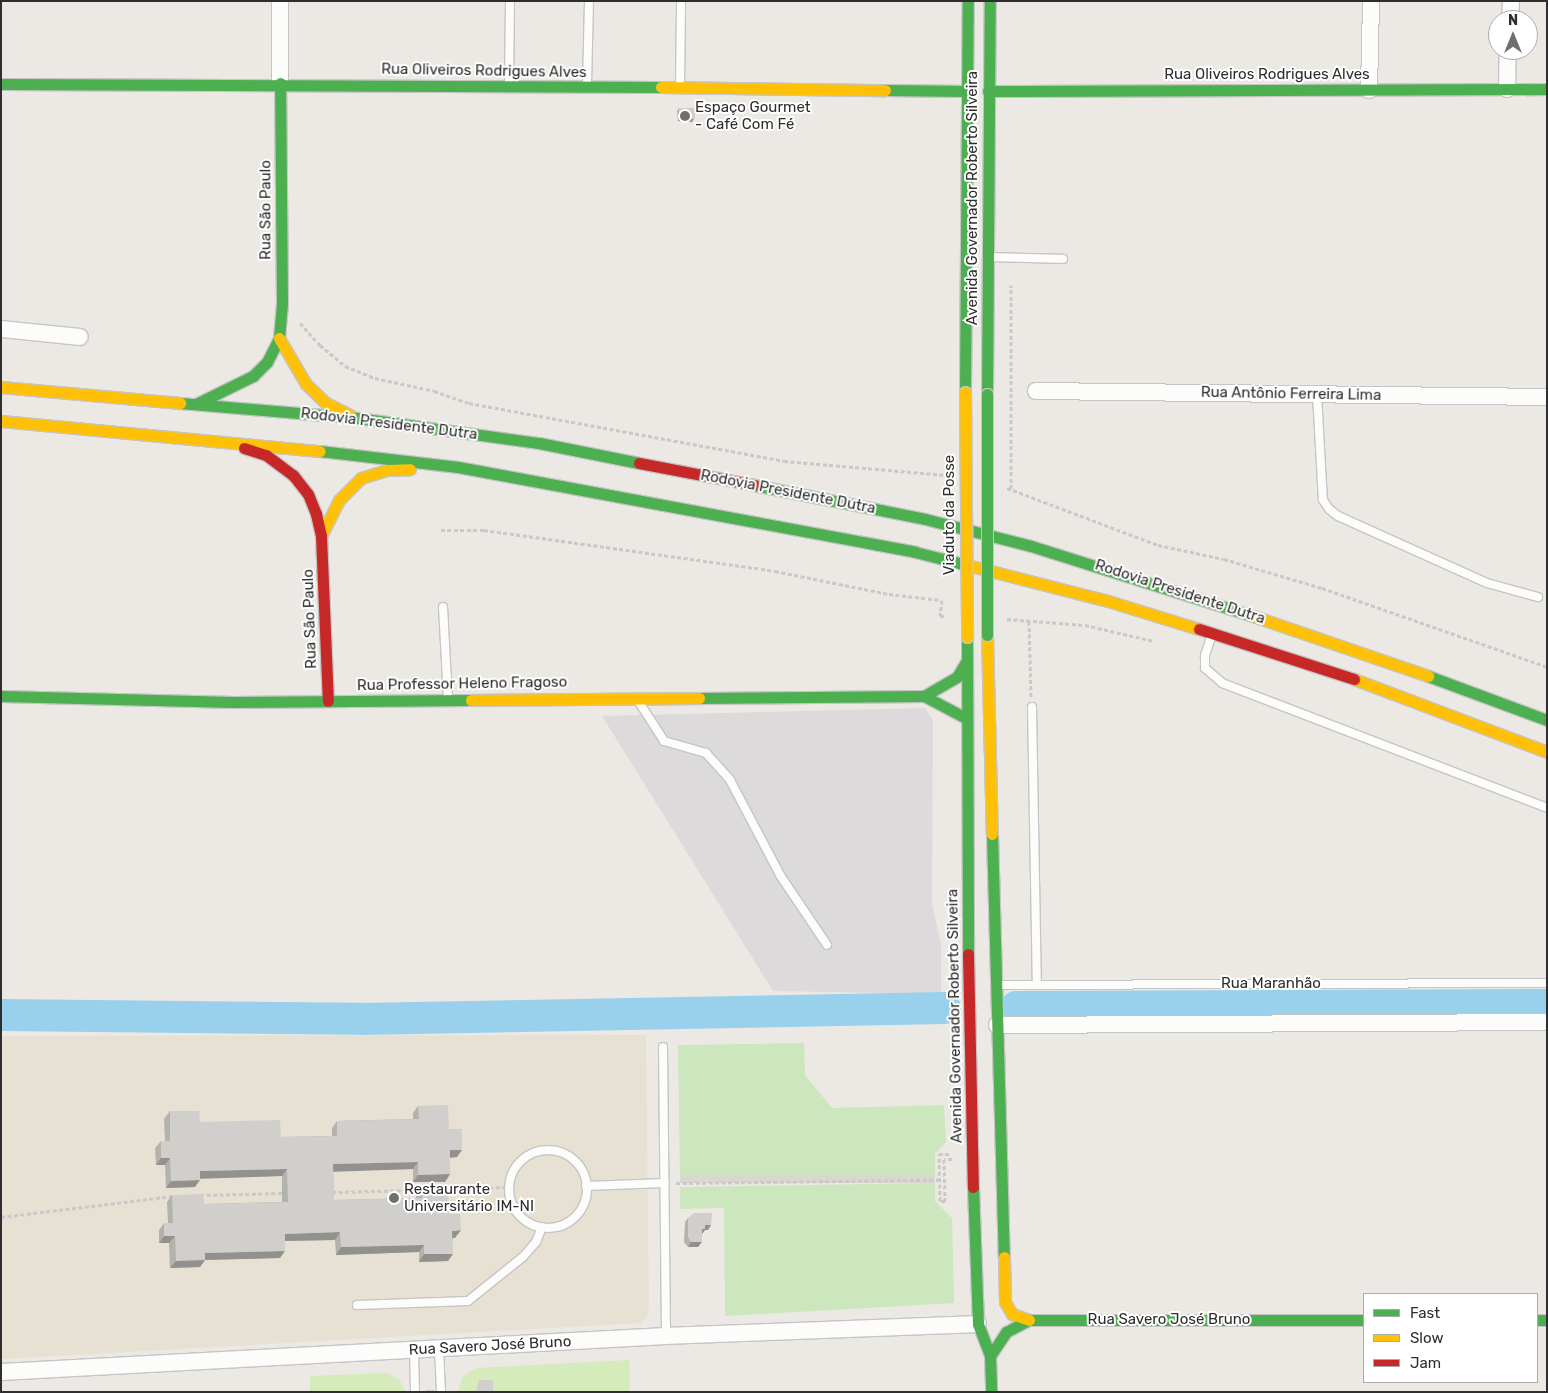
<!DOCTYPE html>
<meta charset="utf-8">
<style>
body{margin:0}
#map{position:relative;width:1548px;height:1393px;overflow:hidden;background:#ece9e4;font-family:Rubik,sans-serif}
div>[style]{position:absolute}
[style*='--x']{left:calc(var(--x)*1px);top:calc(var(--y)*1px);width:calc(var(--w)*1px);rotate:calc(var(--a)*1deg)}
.industrial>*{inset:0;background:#dcdadb}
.education>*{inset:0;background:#e6e1d3}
.green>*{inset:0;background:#cce7be}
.pitch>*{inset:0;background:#d6ebbb}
.plaza>*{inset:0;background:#dad7d2;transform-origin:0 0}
.river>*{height:32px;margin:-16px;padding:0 16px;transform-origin:16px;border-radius:16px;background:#99d1ec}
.path>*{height:3px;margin-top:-1.5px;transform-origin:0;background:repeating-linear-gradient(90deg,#c9c9c8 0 4px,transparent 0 6.5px)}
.roads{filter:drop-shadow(1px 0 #c5c5c5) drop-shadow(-1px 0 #c5c5c5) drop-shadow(0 1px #c5c5c5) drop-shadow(0 -1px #c5c5c5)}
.lane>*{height:8px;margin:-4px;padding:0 4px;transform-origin:4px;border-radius:4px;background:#fcfcfb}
.lane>.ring{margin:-4px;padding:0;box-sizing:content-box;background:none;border:8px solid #fcfcfb;border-radius:50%}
.street>*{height:16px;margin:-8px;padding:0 8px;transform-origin:8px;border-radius:8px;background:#fcfcfb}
.fast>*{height:11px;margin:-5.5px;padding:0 5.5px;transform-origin:5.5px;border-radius:5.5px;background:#4caf50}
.slow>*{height:11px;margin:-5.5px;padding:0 5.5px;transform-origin:5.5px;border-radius:5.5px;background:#ffc107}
.jam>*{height:11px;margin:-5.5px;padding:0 5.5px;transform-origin:5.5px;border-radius:5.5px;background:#c62828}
.bridges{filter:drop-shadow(1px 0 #c6c5c4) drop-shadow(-1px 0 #c6c5c4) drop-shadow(0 1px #c6c5c4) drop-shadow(0 -1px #c6c5c4)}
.fast-bridge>*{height:11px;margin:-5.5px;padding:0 5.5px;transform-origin:5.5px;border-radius:5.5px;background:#4caf50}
.slow-bridge>*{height:11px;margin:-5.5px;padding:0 5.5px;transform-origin:5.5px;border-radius:5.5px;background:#ffc107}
.wall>*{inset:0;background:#b4b2af}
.shaded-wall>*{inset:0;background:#92918e}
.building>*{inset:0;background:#d1cfcb;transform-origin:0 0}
.dots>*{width:14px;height:14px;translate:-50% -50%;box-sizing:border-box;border:2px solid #fff;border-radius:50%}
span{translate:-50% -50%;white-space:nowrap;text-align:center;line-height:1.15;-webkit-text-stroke:4px #fff;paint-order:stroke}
.street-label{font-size:15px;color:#2e2e2e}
.poi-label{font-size:15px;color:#2e2e2e}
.left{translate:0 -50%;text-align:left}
.frame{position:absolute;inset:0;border:2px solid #2e2e2e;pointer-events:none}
.legend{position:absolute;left:1363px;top:1293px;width:175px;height:90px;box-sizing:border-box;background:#fff;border:1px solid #ababab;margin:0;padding:6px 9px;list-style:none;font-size:15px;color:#2e2e2e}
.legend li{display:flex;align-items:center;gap:10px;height:25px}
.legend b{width:25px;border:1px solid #ababab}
.north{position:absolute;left:1488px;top:10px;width:50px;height:50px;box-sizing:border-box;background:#fff;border:1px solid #ababab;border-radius:50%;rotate:0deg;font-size:14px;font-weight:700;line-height:20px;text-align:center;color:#2e2e2e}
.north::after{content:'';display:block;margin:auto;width:18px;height:22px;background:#706f6e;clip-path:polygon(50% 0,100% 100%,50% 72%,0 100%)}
</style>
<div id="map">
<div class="industrial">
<div style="clip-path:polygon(925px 708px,933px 720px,932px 904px,941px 944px,941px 994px,773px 991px,602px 716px)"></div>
</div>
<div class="education">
<div style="clip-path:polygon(646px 1035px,649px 1306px,647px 1317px,640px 1323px,1px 1359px,1px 1036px)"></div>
</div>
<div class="green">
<div style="clip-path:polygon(804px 1043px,805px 1075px,832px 1108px,944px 1105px,946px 1142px,935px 1154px,935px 1175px,680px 1179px,678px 1045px)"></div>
<div style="clip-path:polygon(935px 1183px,935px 1201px,952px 1218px,954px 1303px,725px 1316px,724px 1208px,680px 1209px,680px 1187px)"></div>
</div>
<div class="pitch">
<div style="clip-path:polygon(629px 1360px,630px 1392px,458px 1392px,463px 1376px,476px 1368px)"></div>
<div style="clip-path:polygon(387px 1373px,399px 1379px,406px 1392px,310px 1392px,310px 1376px)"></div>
</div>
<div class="plaza">
<div style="left:935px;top:1175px;width:8px;height:255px;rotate:90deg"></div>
</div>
<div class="river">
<div style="--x:1016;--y:1007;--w:531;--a:-0.22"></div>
<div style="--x:1;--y:1015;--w:359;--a:0.6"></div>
<div style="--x:360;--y:1019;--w:585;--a:-1.08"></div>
</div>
<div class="path">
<div style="--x:300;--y:323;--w:30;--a:48"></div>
<div style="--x:320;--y:345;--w:33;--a:40"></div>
<div style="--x:345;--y:366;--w:32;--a:22"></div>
<div style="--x:375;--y:378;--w:60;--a:12.4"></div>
<div style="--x:434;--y:391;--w:37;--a:19"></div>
<div style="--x:469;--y:403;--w:320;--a:10.4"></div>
<div style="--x:784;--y:461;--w:162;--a:5"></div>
<div style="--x:1007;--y:488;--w:161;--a:20.7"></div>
<div style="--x:1158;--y:545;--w:67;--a:12"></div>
<div style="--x:1224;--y:559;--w:102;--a:16.5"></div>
<div style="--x:1322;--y:588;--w:238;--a:19.3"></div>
<div style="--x:1011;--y:489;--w:204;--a:-90"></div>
<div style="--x:441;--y:530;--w:43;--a:0"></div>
<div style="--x:484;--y:530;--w:294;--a:8"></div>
<div style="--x:775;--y:571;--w:116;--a:11.4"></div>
<div style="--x:889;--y:594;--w:52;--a:6.6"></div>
<div style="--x:942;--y:600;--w:16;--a:97"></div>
<div style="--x:940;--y:616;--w:6;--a:0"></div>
<div style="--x:1007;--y:619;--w:78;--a:4.4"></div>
<div style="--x:1085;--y:625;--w:71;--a:13.1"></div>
<div style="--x:1029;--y:621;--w:76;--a:88.5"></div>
<div style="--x:952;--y:1159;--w:8;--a:180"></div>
<div style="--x:944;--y:1159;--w:42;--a:88.6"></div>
<div style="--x:945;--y:1201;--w:5;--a:180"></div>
<div style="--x:940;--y:1201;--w:47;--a:-91.2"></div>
<div style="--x:939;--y:1154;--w:13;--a:0"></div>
<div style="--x:676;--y:1183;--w:264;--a:-0.7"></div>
<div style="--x:444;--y:1189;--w:65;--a:-1.8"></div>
<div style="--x:332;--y:1192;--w:91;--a:-1.3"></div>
<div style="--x:200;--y:1195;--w:82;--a:-1.4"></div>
<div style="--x:1;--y:1217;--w:174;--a:-6.9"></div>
</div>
<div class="roads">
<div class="lane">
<div style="--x:509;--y:84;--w:83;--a:-89.3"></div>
<div style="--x:587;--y:84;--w:83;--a:-88.6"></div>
<div style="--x:680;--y:87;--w:86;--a:-89.3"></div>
<div style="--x:992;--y:257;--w:71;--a:1.6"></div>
<div style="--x:1317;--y:394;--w:106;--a:86.8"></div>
<div style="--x:1323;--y:500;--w:11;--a:56"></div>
<div style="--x:1329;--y:509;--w:11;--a:38"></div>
<div style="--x:1338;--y:516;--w:163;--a:24.2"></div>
<div style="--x:1487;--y:583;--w:53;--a:15.4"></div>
<div style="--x:443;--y:607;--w:92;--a:86.9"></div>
<div style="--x:1211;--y:637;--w:20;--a:108"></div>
<div style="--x:1205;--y:656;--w:12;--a:90"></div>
<div style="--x:1205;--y:668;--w:23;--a:41"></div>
<div style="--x:1222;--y:683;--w:348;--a:21"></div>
<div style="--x:639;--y:702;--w:46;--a:57.3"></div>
<div style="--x:664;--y:741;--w:44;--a:15.9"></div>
<div style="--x:706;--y:753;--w:36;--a:48"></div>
<div style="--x:730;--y:780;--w:107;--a:62.2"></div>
<div style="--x:780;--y:875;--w:84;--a:56.1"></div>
<div style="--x:1032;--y:707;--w:278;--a:89"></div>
<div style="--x:1000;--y:985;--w:547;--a:-0.21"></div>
<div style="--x:663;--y:1047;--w:289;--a:89.4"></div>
<div class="ring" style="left:509px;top:1150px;width:70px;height:70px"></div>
<div style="--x:586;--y:1186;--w:79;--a:-2.2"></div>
<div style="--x:357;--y:1305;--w:111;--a:-2.1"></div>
<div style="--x:468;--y:1301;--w:70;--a:-38.7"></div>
<div style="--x:523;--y:1257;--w:20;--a:-49"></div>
<div style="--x:536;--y:1242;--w:16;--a:-68"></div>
<div style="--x:439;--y:1348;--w:44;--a:87.4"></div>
<div style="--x:414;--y:1350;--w:42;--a:88.6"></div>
</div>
<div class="street">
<div style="--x:280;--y:1;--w:82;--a:90"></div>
<div style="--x:1510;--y:20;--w:19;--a:-87"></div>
<div style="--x:1507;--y:89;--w:39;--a:-89"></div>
<div style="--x:1369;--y:90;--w:89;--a:-88.7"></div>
<div style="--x:1;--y:329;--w:79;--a:5.8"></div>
<div style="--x:1036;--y:391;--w:511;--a:0.67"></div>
<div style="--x:997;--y:1025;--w:550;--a:-0.31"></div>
<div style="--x:1;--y:1372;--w:666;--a:-3.1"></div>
<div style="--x:666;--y:1336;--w:312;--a:-2.2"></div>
</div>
<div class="fast">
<div style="--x:1;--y:84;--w:660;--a:0.26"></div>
<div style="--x:885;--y:90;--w:81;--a:0.7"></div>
<div style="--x:988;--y:91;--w:559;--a:-0.2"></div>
<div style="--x:965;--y:392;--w:391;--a:-89.6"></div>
<div style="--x:987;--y:394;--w:393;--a:-89.6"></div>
<div style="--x:180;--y:403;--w:179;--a:4.8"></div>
<div style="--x:358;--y:418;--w:183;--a:7.9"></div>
<div style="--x:539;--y:443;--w:102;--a:11.3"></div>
<div style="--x:196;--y:404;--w:64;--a:-26.2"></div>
<div style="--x:253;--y:376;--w:20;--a:-45"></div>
<div style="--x:267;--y:362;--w:27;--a:-63"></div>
<div style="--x:279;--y:338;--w:35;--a:-85"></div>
<div style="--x:282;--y:303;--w:220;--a:-90.5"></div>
<div style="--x:320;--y:451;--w:139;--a:6.6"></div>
<div style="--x:458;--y:467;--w:465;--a:10.5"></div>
<div style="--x:915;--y:552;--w:54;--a:14"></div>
<div style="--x:754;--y:485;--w:174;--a:11.2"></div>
<div style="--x:925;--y:519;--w:109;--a:14.3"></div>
<div style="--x:1031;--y:546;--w:236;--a:17.5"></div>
<div style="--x:967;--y:637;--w:317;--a:89.8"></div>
<div style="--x:1428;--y:676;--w:127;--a:20.3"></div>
<div style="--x:1;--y:696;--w:232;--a:1.5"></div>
<div style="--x:233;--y:702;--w:238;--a:-0.5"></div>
<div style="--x:924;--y:696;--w:47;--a:27.6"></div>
<div style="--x:699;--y:698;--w:225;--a:-0.5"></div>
<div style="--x:924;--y:696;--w:38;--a:-30"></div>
<div style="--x:957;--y:677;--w:17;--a:-59"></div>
<div style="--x:992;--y:834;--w:423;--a:88.4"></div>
<div style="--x:973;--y:1187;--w:137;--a:87.9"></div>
<div style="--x:978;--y:1324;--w:34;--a:69"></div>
<div style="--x:990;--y:1356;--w:36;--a:88"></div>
<div style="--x:1537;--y:1320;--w:10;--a:0"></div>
<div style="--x:990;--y:1356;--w:29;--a:-56"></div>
<div style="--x:1006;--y:1332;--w:26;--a:-28"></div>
<div style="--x:1029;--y:1320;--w:335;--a:0"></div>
</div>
<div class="slow">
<div style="--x:661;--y:87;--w:224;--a:0.8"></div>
<div style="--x:279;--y:338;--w:53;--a:59.6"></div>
<div style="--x:306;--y:384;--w:28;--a:44"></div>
<div style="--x:326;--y:403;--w:27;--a:27"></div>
<div style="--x:1;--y:387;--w:180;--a:5.1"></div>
<div style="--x:1;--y:421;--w:320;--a:5.4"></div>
<div style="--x:321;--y:536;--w:40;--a:-63.4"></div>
<div style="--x:339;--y:500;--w:31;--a:-45"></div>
<div style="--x:361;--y:478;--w:27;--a:-17"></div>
<div style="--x:387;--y:470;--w:23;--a:-2"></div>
<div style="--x:967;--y:565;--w:146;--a:14.3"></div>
<div style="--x:1108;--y:601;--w:95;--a:17.1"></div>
<div style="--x:1256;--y:617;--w:182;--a:18.9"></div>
<div style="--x:987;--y:635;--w:199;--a:88.6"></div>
<div style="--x:1354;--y:679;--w:206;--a:20.7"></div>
<div style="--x:471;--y:700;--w:228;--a:-0.5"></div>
<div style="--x:1004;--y:1257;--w:45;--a:88.7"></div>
<div style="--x:1005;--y:1302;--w:14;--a:60"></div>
<div style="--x:1012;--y:1314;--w:18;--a:19"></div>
</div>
<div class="jam">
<div style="--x:244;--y:448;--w:23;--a:18"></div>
<div style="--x:266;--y:455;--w:34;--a:37"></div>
<div style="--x:293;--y:475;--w:24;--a:52"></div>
<div style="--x:308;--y:494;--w:22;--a:68"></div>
<div style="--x:316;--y:514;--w:23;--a:77"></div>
<div style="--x:321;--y:536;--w:165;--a:87.6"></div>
<div style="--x:639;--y:463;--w:117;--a:10.8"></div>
<div style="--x:1199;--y:629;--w:163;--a:17.9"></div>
<div style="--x:968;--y:954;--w:233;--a:88.8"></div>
</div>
</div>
<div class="bridges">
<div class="fast-bridge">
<div style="--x:987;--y:394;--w:241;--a:90"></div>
</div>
<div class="slow-bridge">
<div style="--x:965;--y:392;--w:245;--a:89.5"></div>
</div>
</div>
<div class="wall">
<div style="clip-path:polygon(679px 108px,692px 122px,678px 121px,677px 111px)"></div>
<div style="clip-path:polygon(418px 1106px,449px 1129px,457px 1157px,450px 1158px,450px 1174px,445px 1182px,413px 1182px,413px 1169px,333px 1171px,334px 1200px,416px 1198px,416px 1194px,421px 1187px,449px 1214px,455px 1238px,453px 1238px,448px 1261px,419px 1262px,419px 1252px,336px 1255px,335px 1240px,285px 1241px,280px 1258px,205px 1260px,200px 1267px,170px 1268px,169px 1243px,159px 1243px,159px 1230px,164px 1223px,168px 1223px,167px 1202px,172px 1195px,204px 1204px,282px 1202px,282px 1176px,200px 1178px,195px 1187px,166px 1188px,165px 1165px,156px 1165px,155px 1148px,161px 1141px,165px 1141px,164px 1119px,170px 1111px,200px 1122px,281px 1137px,332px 1136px,332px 1128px,337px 1121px,413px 1119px,413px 1113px)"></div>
<div style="clip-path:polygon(688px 1218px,708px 1230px,705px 1230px,702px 1234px,698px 1247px,688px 1247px,684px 1242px,685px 1222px)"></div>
</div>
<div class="shaded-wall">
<div style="clip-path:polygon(679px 119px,694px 119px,692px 122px,678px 121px)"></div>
<div style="clip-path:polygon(450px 1150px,462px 1150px,457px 1157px,445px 1158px)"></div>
<div style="clip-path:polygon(161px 1158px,170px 1158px,165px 1165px,156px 1165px)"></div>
<div style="clip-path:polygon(418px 1162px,413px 1169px,328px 1172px,333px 1164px)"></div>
<div style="clip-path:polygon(287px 1169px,282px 1176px,195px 1179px,200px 1171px)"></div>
<div style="clip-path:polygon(450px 1174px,445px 1182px,413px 1182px,418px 1175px)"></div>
<div style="clip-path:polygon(200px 1180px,195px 1187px,166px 1188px,171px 1181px)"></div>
<div style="clip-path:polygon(705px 1225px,711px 1225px,708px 1230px,705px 1230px,702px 1234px,698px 1234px)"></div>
<div style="clip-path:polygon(461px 1230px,455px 1238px,447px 1238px,452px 1231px)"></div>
<div style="clip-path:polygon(340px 1232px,335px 1240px,280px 1241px,285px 1234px)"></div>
<div style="clip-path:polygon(164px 1236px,175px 1236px,169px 1243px,159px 1243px)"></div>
<div style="clip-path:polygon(691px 1242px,702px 1242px,698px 1247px,688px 1247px)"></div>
<div style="clip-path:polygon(424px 1245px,419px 1252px,336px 1255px,341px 1247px)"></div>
<div style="clip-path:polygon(285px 1251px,280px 1258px,202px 1260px,205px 1260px,200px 1267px,170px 1268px,176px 1261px,205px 1253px)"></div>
<div style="clip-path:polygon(424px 1254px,453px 1254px,448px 1261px,419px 1262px)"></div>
</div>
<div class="building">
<div style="left:679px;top:108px;width:16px;height:11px"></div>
<div style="clip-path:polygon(448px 1105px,449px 1129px,462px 1129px,462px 1150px,450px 1150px,450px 1174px,418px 1175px,418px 1162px,333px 1164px,334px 1200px,422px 1198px,421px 1187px,448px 1186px,449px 1214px,460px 1214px,461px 1230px,452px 1231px,453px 1254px,424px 1254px,424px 1245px,341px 1247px,340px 1232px,285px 1234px,285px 1251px,205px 1253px,205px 1260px,176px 1261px,175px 1236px,164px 1236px,164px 1223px,173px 1223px,172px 1195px,203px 1194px,204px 1204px,288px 1202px,287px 1169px,200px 1171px,200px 1180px,171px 1181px,170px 1158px,161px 1158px,161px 1141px,170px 1141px,170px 1111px,199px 1111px,200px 1122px,280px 1120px,281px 1137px,337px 1136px,337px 1121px,419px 1119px,418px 1106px)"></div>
<div style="clip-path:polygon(694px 1213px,712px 1213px,711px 1225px,705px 1225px,705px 1229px,702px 1229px,702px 1242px,691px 1242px,688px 1237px,688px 1218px)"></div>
<div style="clip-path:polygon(479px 1380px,493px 1380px,493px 1392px,476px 1392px)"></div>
<div style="left:426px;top:1390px;width:8px;height:2px"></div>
</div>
<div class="dots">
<div style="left:685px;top:116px;background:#706f6e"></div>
<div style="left:394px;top:1198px;background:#706f6e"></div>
</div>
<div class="street-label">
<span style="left:484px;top:71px;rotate:1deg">Rua Oliveiros Rodrigues Alves</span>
<span style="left:1267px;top:75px">Rua Oliveiros Rodrigues Alves</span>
<span style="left:973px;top:198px;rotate:-90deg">Avenida Governador Roberto Silveira</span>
<span style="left:266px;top:210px;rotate:-90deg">Rua São Paulo</span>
<span style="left:1291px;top:394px;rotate:1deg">Rua Antônio Ferreira Lima</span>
<span style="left:389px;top:424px;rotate:7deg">Rodovia Presidente Dutra</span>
<span style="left:788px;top:492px;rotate:11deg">Rodovia Presidente Dutra</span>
<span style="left:950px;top:515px;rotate:-90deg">Viaduto da Posse</span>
<span style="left:1180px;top:592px;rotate:18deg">Rodovia Presidente Dutra</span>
<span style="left:310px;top:619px;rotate:-92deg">Rua São Paulo</span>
<span style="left:462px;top:684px;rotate:-1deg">Rua Professor Heleno Fragoso</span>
<span style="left:1271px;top:984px">Rua Maranhão</span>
<span style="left:955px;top:1016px;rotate:-91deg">Avenida Governador Roberto Silveira</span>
<span style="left:1169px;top:1320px">Rua Savero José Bruno</span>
<span style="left:490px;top:1346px;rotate:-3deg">Rua Savero José Bruno</span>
</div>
<div class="poi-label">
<span class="left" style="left:695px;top:116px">Espaço Gourmet<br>- Café Com Fé</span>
<span class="left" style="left:404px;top:1198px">Restaurante<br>Universitário IM-NI</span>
</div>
<div class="frame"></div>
<ul class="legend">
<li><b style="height:6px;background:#4caf50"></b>Fast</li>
<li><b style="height:6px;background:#ffc107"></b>Slow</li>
<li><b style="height:6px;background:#c62828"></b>Jam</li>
</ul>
<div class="north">N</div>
</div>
